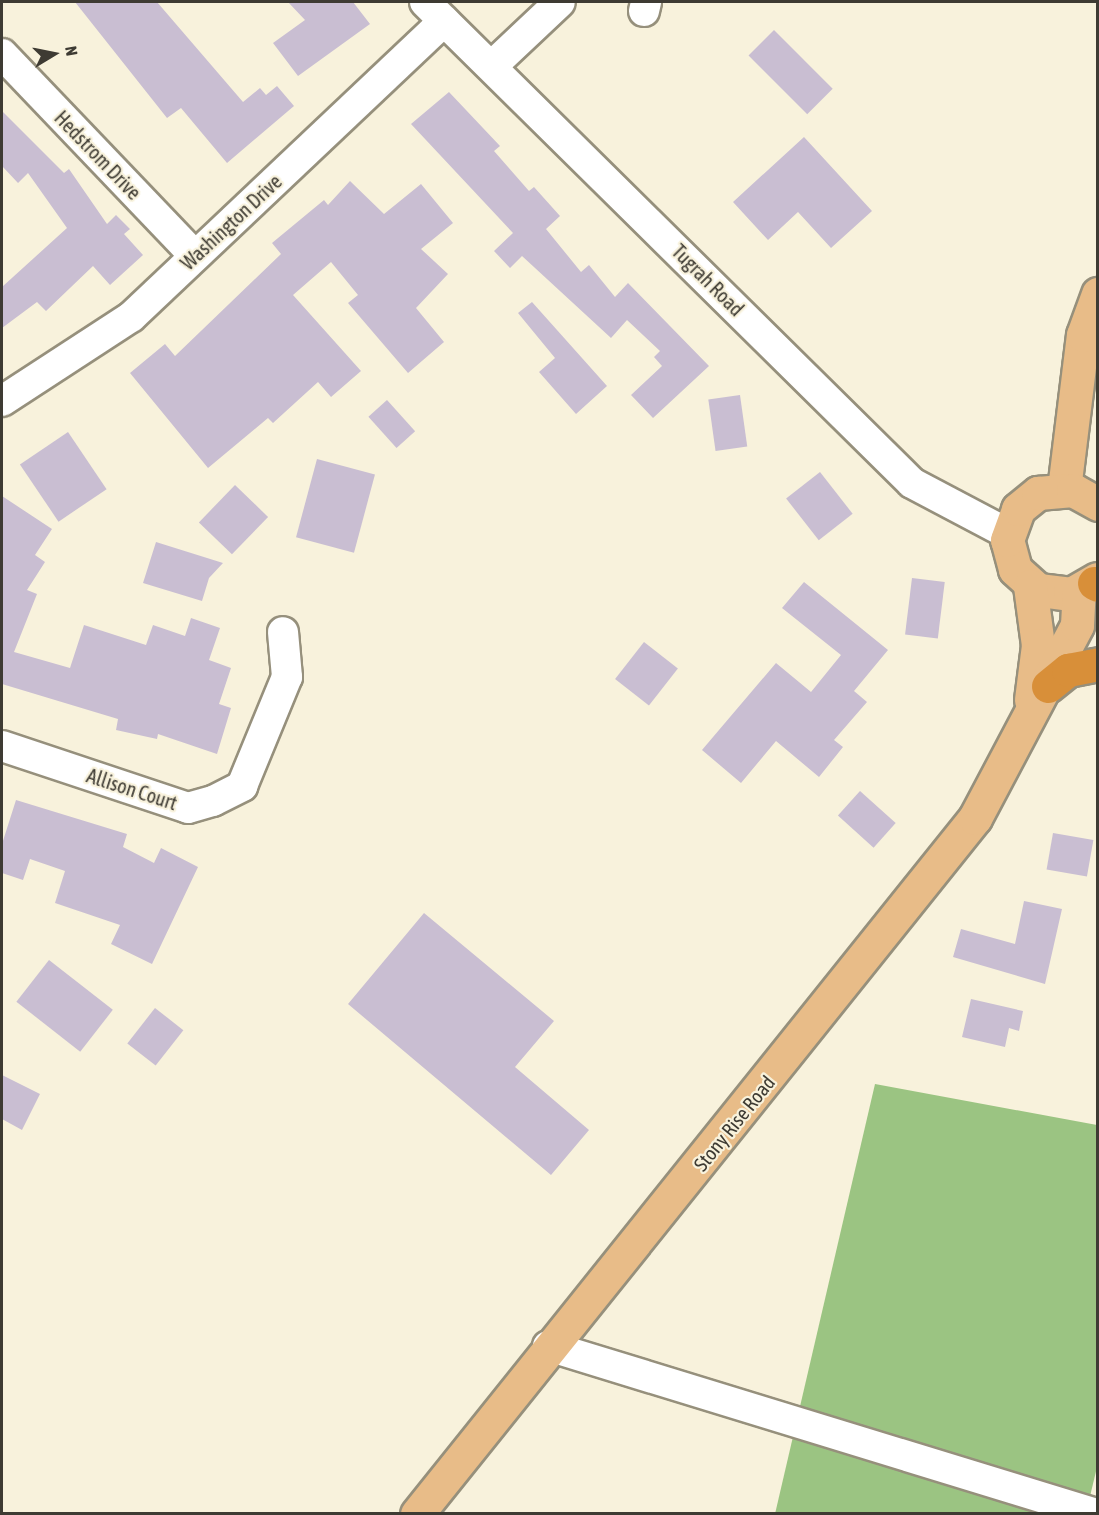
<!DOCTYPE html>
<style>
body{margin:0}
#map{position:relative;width:1099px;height:1515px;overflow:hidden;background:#f8f2dc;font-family:"Asap Condensed",sans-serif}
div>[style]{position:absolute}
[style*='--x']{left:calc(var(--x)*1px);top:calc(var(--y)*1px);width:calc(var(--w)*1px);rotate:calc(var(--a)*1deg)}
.forest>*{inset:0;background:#9bc482}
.building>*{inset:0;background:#c9bed2;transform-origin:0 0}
.roads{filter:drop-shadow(2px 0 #96907c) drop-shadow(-2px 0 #96907c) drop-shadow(0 2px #96907c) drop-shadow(0 -2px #96907c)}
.minor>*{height:30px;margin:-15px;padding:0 15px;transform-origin:15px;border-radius:15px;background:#fff}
.major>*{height:33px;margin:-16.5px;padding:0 16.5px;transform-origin:16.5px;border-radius:16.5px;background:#e8bc88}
.highway>*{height:33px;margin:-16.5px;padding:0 16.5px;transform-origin:16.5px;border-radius:16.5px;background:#d88f39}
span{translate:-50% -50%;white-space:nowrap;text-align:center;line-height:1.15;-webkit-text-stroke:4.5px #f8f2dc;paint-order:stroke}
.street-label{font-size:20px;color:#3e3b33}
.frame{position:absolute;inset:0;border:3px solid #3e3b33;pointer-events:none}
.north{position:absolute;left:24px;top:24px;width:60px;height:60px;-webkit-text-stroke:4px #f8f2dc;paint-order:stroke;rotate:80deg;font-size:16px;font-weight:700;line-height:24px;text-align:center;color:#3e3b33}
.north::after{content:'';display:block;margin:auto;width:21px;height:27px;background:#3e3b33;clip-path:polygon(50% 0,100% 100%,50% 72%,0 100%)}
</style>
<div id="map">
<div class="forest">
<div style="clip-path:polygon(875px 1084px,1097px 1125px,1098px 1463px,1086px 1513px,775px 1514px)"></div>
</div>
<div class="building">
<div style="clip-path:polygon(75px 2px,157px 2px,243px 102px,260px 88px,266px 95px,277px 86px,294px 106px,227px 163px,181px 108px,167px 118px)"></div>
<div style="clip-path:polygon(288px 2px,353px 2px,370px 24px,298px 76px,273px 43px,305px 20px)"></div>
<div style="left:774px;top:30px;width:83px;height:36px;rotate:45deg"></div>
<div style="clip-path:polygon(449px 92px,500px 146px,494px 151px,529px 191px,534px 187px,560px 216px,546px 229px,581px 272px,589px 265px,615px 297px,628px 283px,709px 366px,653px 418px,631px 395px,662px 366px,654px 357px,660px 351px,627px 320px,611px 338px,522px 256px,510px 268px,494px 251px,513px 233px,411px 124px)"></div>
<div style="clip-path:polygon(2px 111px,64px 173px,69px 169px,107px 224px,116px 215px,130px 229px,124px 234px,143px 255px,110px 285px,93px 266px,46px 311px,37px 302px,2px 328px,2px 287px,67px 228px,28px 173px,18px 183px,2px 166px)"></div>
<div style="clip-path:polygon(804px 137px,872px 211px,831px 248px,798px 212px,768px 240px,733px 202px)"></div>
<div style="clip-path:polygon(350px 181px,384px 214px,421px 184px,453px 223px,421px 249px,448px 274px,416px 308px,444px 342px,408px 373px,348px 303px,358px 295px,331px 262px,293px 295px,361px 371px,331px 397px,318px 382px,273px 423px,268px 418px,208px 468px,130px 373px,165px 344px,175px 356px,281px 254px,272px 243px,324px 200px,328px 205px)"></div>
<div style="clip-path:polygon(532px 302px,607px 386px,576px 414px,539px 372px,555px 358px,518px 313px)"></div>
<div style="left:740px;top:395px;width:52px;height:32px;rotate:82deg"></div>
<div style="left:387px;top:400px;width:42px;height:25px;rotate:48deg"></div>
<div style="left:68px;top:432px;width:69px;height:58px;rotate:56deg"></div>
<div style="left:317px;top:459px;width:60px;height:81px;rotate:15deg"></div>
<div style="left:820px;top:472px;width:53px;height:43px;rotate:52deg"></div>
<div style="left:235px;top:485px;width:46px;height:52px;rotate:44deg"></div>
<div style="clip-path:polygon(2px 496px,52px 529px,35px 555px,45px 562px,27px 590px,37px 594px,14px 652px,70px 668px,84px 625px,146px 645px,153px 625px,185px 636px,191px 618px,220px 628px,209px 660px,231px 668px,219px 704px,231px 708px,217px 754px,158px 734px,157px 739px,116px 730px,118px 719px,2px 684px)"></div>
<div style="clip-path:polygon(156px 542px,223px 563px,209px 578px,202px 601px,143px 583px)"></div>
<div style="left:912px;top:578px;width:33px;height:57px;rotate:7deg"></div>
<div style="clip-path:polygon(804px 582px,888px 650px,854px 691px,867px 702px,834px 740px,843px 747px,819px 777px,776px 741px,741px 783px,702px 750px,776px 663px,811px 692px,841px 655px,782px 608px)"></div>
<div style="left:644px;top:642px;width:43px;height:47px;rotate:38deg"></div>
<div style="left:860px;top:791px;width:48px;height:33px;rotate:42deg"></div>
<div style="clip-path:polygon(16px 800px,127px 834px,123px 847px,154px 863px,161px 848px,198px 867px,152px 964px,111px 944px,120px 925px,55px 903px,65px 871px,30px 859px,23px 880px,2px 873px,2px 844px)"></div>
<div style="left:1053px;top:833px;width:41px;height:37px;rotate:10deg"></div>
<div style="clip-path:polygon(1024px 901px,1062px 909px,1045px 984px,953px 957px,961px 929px,1015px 944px)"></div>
<div style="clip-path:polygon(424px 913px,554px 1021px,515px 1067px,589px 1130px,551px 1175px,348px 1004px)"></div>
<div style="left:49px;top:960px;width:81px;height:53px;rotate:38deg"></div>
<div style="clip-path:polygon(971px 999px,1023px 1011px,1019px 1031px,1009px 1028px,1005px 1047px,962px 1037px)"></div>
<div style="left:155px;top:1008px;width:36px;height:45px;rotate:38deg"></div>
<div style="clip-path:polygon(2px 1075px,40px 1094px,22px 1130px,2px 1119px)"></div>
</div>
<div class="roads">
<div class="minor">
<div style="--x:425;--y:2;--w:684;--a:44.64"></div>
<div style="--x:912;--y:483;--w:107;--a:27.8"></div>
<div style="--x:644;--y:11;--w:9;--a:-77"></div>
<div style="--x:2;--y:54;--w:278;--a:46.3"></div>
<div style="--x:492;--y:66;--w:93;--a:-43.3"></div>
<div style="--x:2;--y:401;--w:154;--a:-33.1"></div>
<div style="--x:131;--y:317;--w:431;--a:-43.4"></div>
<div style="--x:2;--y:746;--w:196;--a:18.4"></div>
<div style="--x:188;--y:808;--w:26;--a:-16"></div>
<div style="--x:213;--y:801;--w:33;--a:-27"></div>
<div style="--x:242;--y:786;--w:118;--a:-67.6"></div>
<div style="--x:287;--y:677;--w:45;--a:-95.1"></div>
<div style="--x:548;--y:1346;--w:573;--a:17.04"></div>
</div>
<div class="major">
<div style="--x:1064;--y:489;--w:155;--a:-83"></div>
<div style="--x:1083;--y:335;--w:44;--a:-69.9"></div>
<div style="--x:1097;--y:579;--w:30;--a:150"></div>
<div style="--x:1071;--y:594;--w:33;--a:-173"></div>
<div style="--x:1038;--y:590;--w:31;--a:-138"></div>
<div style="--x:1015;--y:569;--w:30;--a:-105"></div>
<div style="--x:1007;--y:540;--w:33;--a:-70"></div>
<div style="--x:1018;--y:509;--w:26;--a:-39"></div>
<div style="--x:1038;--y:493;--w:35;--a:-5"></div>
<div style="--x:1073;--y:490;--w:29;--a:29"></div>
<div style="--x:1030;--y:586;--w:60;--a:82.3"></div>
<div style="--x:1038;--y:645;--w:55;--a:97.3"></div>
<div style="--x:417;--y:1514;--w:892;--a:-51.28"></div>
<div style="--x:975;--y:818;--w:218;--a:-62.1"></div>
<div style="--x:1077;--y:625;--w:34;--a:-87"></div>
</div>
<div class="highway">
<div style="--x:1094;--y:583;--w:4;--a:27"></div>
<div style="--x:1048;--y:686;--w:26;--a:-39"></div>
<div style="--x:1068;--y:670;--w:31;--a:-11"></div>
</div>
</div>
<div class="street-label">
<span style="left:98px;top:155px;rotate:46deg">Hedstrom Drive</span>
<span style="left:231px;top:222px;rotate:-43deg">Washington Drive</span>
<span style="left:708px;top:280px;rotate:45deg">Tugrah Road</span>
<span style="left:132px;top:789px;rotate:18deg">Allison Court</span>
<span style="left:734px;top:1123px;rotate:-51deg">Stony Rise Road</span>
</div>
<div class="frame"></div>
<div class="north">N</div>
</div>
